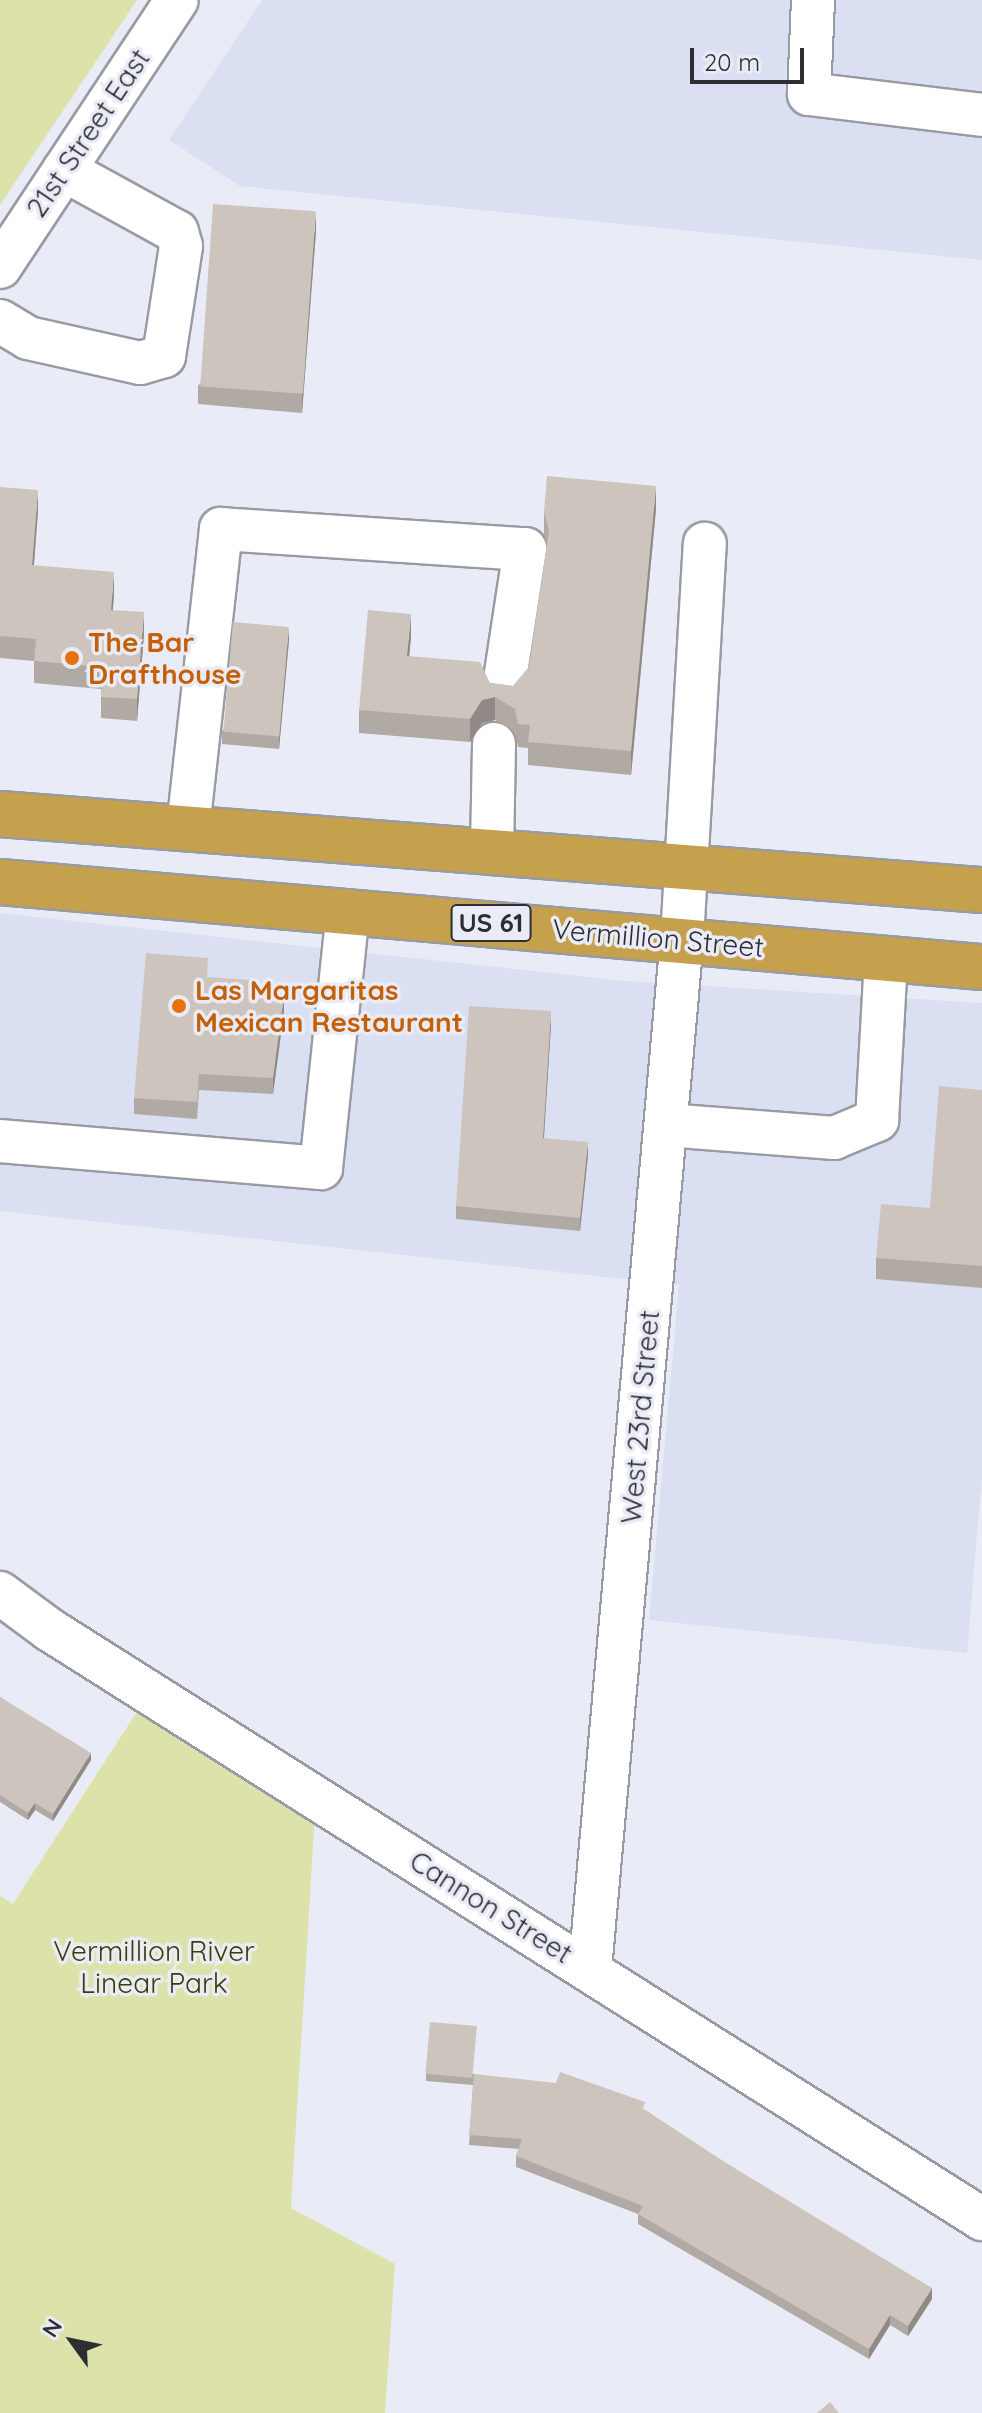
<!DOCTYPE html>
<style>
body{margin:0}
#map{position:relative;width:982px;height:2413px;overflow:hidden;background:#e9ecf6;font-family:Quicksand,sans-serif}
div>[style]{position:absolute}
[style*='--x']{left:calc(var(--x)*1px);top:calc(var(--y)*1px);width:calc(var(--w)*1px);rotate:calc(var(--a)*1deg)}
.built>*{inset:0;background:#dae0f1}
.green>*{inset:0;background:#dde2ab}
.roads{filter:drop-shadow(2px 0 #989ba4) drop-shadow(-2px 0 #989ba4) drop-shadow(0 2px #989ba4) drop-shadow(0 -2px #989ba4)}
.minor>*{height:42px;margin:-21px;padding:0 21px;transform-origin:21px;border-radius:21px;background:#fff}
.highway>*{height:44px;margin:-22px;padding:0 22px;transform-origin:22px;border-radius:22px;background:#c5a04d}
.wall>*{inset:0;background:#b1a9a3}
.shaded-wall>*{inset:0;background:#908985}
.building>*{inset:0;background:#cec4be;transform-origin:0 0}
.dots>*{width:22px;height:22px;translate:-50% -50%;box-sizing:border-box;border:4px solid #e9ecf6;border-radius:50%}
span{translate:-50% -50%;white-space:nowrap;text-align:center;line-height:1.15;-webkit-text-stroke:7px #e9ecf6;paint-order:stroke}
.shield-label span{padding:2px 6px;background:#e9ecf6;border:2px solid;border-radius:6px;-webkit-text-stroke-width:0}
.shield-label{font-size:26px;color:#2d2e32;font-weight:700}
.street-label{font-size:28px;color:#2d2e32}
.food-label{font-size:28px;color:#c56008;font-weight:700}
.left{translate:0 -50%;text-align:left}
.park-label{font-size:28px;color:#3b3d02}
.north{position:absolute;left:32px;top:2301px;width:80px;height:80px;-webkit-text-stroke:6px #e9ecf6;paint-order:stroke;rotate:303deg;font-size:22px;font-weight:700;line-height:32px;text-align:center;color:#2d2e32}
.north::after{content:'';display:block;margin:auto;width:28px;height:36px;background:#2d2e32;clip-path:polygon(50% 0,100% 100%,50% 72%,0 100%)}
.scale{position:absolute;left:690px;top:48px;width:114px;height:36px;box-sizing:border-box;border:4px solid #2d2e32;border-top:0;padding-left:10px;font-size:24px;line-height:28px;white-space:nowrap;color:#2d2e32;-webkit-text-stroke:6px #e9ecf6;paint-order:stroke}
</style>
<div id="map">
<div class="built">
<div style="clip-path:polygon(262px 0,982px 0,982px 260px,240px 186px,169px 140px)"></div>
<div style="clip-path:polygon(0 913px,624px 981px,982px 1003px,982px 1477px,967px 1653px,649px 1620px,679px 1285px,0 1211px)"></div>
</div>
<div class="green">
<div style="clip-path:polygon(0 0,137px 0,0 205px)"></div>
<div style="clip-path:polygon(149px 1693px,316px 1797px,291px 2208px,395px 2264px,385px 2413px,0 2413px,0 1896px,13px 1904px)"></div>
</div>
<div class="roads">
<div class="minor">
<div style="--x:813;--y:0;--w:94;--a:92.4"></div>
<div style="--x:809;--y:94;--w:174;--a:6.9"></div>
<div style="--x:0;--y:267;--w:320;--a:-56.5"></div>
<div style="--x:0;--y:321;--w:33;--a:31"></div>
<div style="--x:28;--y:338;--w:115;--a:12.6"></div>
<div style="--x:140;--y:363;--w:25;--a:-16"></div>
<div style="--x:164;--y:356;--w:111;--a:-81.2"></div>
<div style="--x:181;--y:246;--w:15;--a:-106"></div>
<div style="--x:177;--y:232;--w:129;--a:-151.2"></div>
<div style="--x:188;--y:828;--w:301;--a:-83.7"></div>
<div style="--x:221;--y:529;--w:305;--a:3.8"></div>
<div style="--x:525;--y:549;--w:140;--a:98.7"></div>
<div style="--x:492;--y:850;--w:106;--a:-88.9"></div>
<div style="--x:666;--y:1125;--w:169;--a:4.4"></div>
<div style="--x:834;--y:1138;--w:47;--a:-22.7"></div>
<div style="--x:877;--y:1120;--w:162;--a:-86.8"></div>
<div style="--x:0;--y:1141;--w:322;--a:4.8"></div>
<div style="--x:321;--y:1168;--w:258;--a:-84"></div>
<div style="--x:0;--y:1593;--w:62;--a:36.5"></div>
<div style="--x:50;--y:1630;--w:1103;--a:32.29"></div>
<div style="--x:590;--y:1969;--w:1034;--a:-84.9"></div>
<div style="--x:682;--y:939;--w:396;--a:-86.7"></div>
</div>
<div class="highway">
<div style="--x:0;--y:814;--w:985;--a:4.43"></div>
<div style="--x:0;--y:882;--w:986;--a:4.95"></div>
</div>
</div>
<div class="wall">
<div style="clip-path:polygon(316px 231px,302px 413px,198px 404px,198px 386px)"></div>
<div style="clip-path:polygon(0 487px,38px 511px,34px 566px,114px 594px,113px 610px,144px 634px,137px 721px,101px 718px,101px 689px,34px 683px,34px 661px,0 658px)"></div>
<div style="clip-path:polygon(656px 509px,631px 775px,528px 765px,528px 748px,518px 747px,515px 732px,495px 720px,482px 723px,470px 742px,359px 733px,359px 710px,411px 637px,409px 656px,490px 683px,513px 686px,529px 667px,547px 545px,544px 535px,544px 512px)"></div>
<div style="clip-path:polygon(289px 640px,279px 749px,222px 744px,222px 731px)"></div>
<div style="clip-path:polygon(208px 977px,252px 990px,284px 1011px,273px 1094px,199px 1090px,197px 1119px,134px 1114px,134px 1098px)"></div>
<div style="clip-path:polygon(551px 1024px,544px 1138px,588px 1155px,580px 1231px,456px 1219px,456px 1206px)"></div>
<div style="clip-path:polygon(982px 1090px,982px 1288px,876px 1279px,876px 1258px,930px 1208px)"></div>
<div style="clip-path:polygon(0 1697px,91px 1760px,53px 1821px,35px 1810px,28px 1820px,0 1802px)"></div>
<div style="clip-path:polygon(426px 2074px,474px 2074px,645px 2110px,932px 2299px,908px 2336px,890px 2325px,869px 2359px,638px 2224px,638px 2214px,516px 2167px,516px 2156px,519px 2149px,469px 2145px,473px 2085px,426px 2081px)"></div>
</div>
<div class="shaded-wall">
<div style="clip-path:polygon(316px 212px,316px 231px,302px 413px,302px 394px)"></div>
<div style="clip-path:polygon(656px 486px,656px 509px,631px 775px,631px 751px)"></div>
<div style="clip-path:polygon(38px 490px,38px 511px,32px 587px,32px 565px)"></div>
<div style="clip-path:polygon(114px 572px,114px 594px,111px 631px,111px 610px)"></div>
<div style="clip-path:polygon(144px 612px,144px 634px,137px 721px,137px 699px)"></div>
<div style="clip-path:polygon(411px 614px,411px 637px,407px 679px,407px 656px)"></div>
<div style="clip-path:polygon(289px 627px,289px 640px,279px 749px,279px 736px)"></div>
<div style="clip-path:polygon(495px 697px,495px 720px,482px 723px,470px 742px,470px 719px,482px 700px)"></div>
<div style="clip-path:polygon(284px 994px,284px 1011px,273px 1094px,273px 1078px)"></div>
<div style="clip-path:polygon(551px 1011px,551px 1024px,543px 1151px,543px 1138px)"></div>
<div style="clip-path:polygon(588px 1142px,588px 1155px,580px 1231px,580px 1218px)"></div>
<div style="clip-path:polygon(91px 1753px,91px 1760px,53px 1821px,53px 1814px)"></div>
<div style="clip-path:polygon(35px 1803px,35px 1810px,28px 1820px,28px 1813px)"></div>
<div style="clip-path:polygon(932px 2288px,932px 2299px,908px 2336px,908px 2326px)"></div>
<div style="clip-path:polygon(890px 2315px,890px 2325px,869px 2359px,869px 2349px)"></div>
</div>
<div class="building">
<div style="left:213px;top:204px;width:103px;height:183px;rotate:4deg"></div>
<div style="clip-path:polygon(547px 476px,656px 486px,631px 751px,528px 742px,530px 725px,518px 724px,515px 709px,495px 697px,482px 700px,470px 719px,359px 710px,368px 610px,411px 614px,407px 656px,480px 662px,490px 683px,513px 686px,529px 667px,549px 530px,544px 512px)"></div>
<div style="clip-path:polygon(0 487px,38px 490px,32px 565px,114px 572px,111px 610px,144px 612px,137px 699px,101px 697px,103px 667px,34px 661px,36px 639px,0 636px)"></div>
<div style="left:233px;top:622px;width:56px;height:110px;rotate:5deg"></div>
<div style="clip-path:polygon(146px 953px,208px 958px,207px 977px,251px 980px,252px 990px,284px 994px,273px 1078px,199px 1074px,197px 1102px,134px 1098px)"></div>
<div style="clip-path:polygon(469px 1006px,551px 1011px,543px 1138px,588px 1142px,580px 1218px,456px 1206px)"></div>
<div style="clip-path:polygon(939px 1086px,982px 1090px,982px 1266px,876px 1258px,881px 1204px,930px 1208px)"></div>
<div style="clip-path:polygon(0 1697px,91px 1753px,53px 1814px,35px 1803px,28px 1813px,0 1795px)"></div>
<div style="left:430px;top:2022px;width:47px;height:52px;rotate:5deg"></div>
<div style="clip-path:polygon(560px 2072px,645px 2102px,643px 2109px,723px 2161px,932px 2288px,908px 2326px,890px 2315px,869px 2349px,638px 2214px,643px 2206px,516px 2156px,522px 2139px,469px 2135px,474px 2074px,556px 2083px)"></div>
<div style="clip-path:polygon(830px 2402px,839px 2413px,817px 2413px)"></div>
</div>
<div class="dots">
<div style="left:72px;top:658px;background:#e8710a"></div>
<div style="left:179px;top:1006px;background:#e8710a"></div>
</div>
<div class="shield-label">
<span style="left:491px;top:923px">US 61</span>
</div>
<div class="street-label">
<span style="left:88px;top:133px;rotate:-56deg">21st Street East</span>
<span style="left:658px;top:938px;rotate:5deg">Vermillion Street</span>
<span style="left:640px;top:1417px;rotate:-85deg">West 23rd Street</span>
<span style="left:491px;top:1907px;rotate:32deg">Cannon Street</span>
</div>
<div class="food-label">
<span class="left" style="left:88px;top:658px">The Bar<br>Drafthouse</span>
<span class="left" style="left:195px;top:1006px">Las Margaritas<br>Mexican Restaurant</span>
</div>
<div class="park-label">
<span style="left:154px;top:1967px">Vermillion River<br>Linear Park</span>
</div>
<div class="north">N</div>
<div class="scale">20 m</div>
</div>
